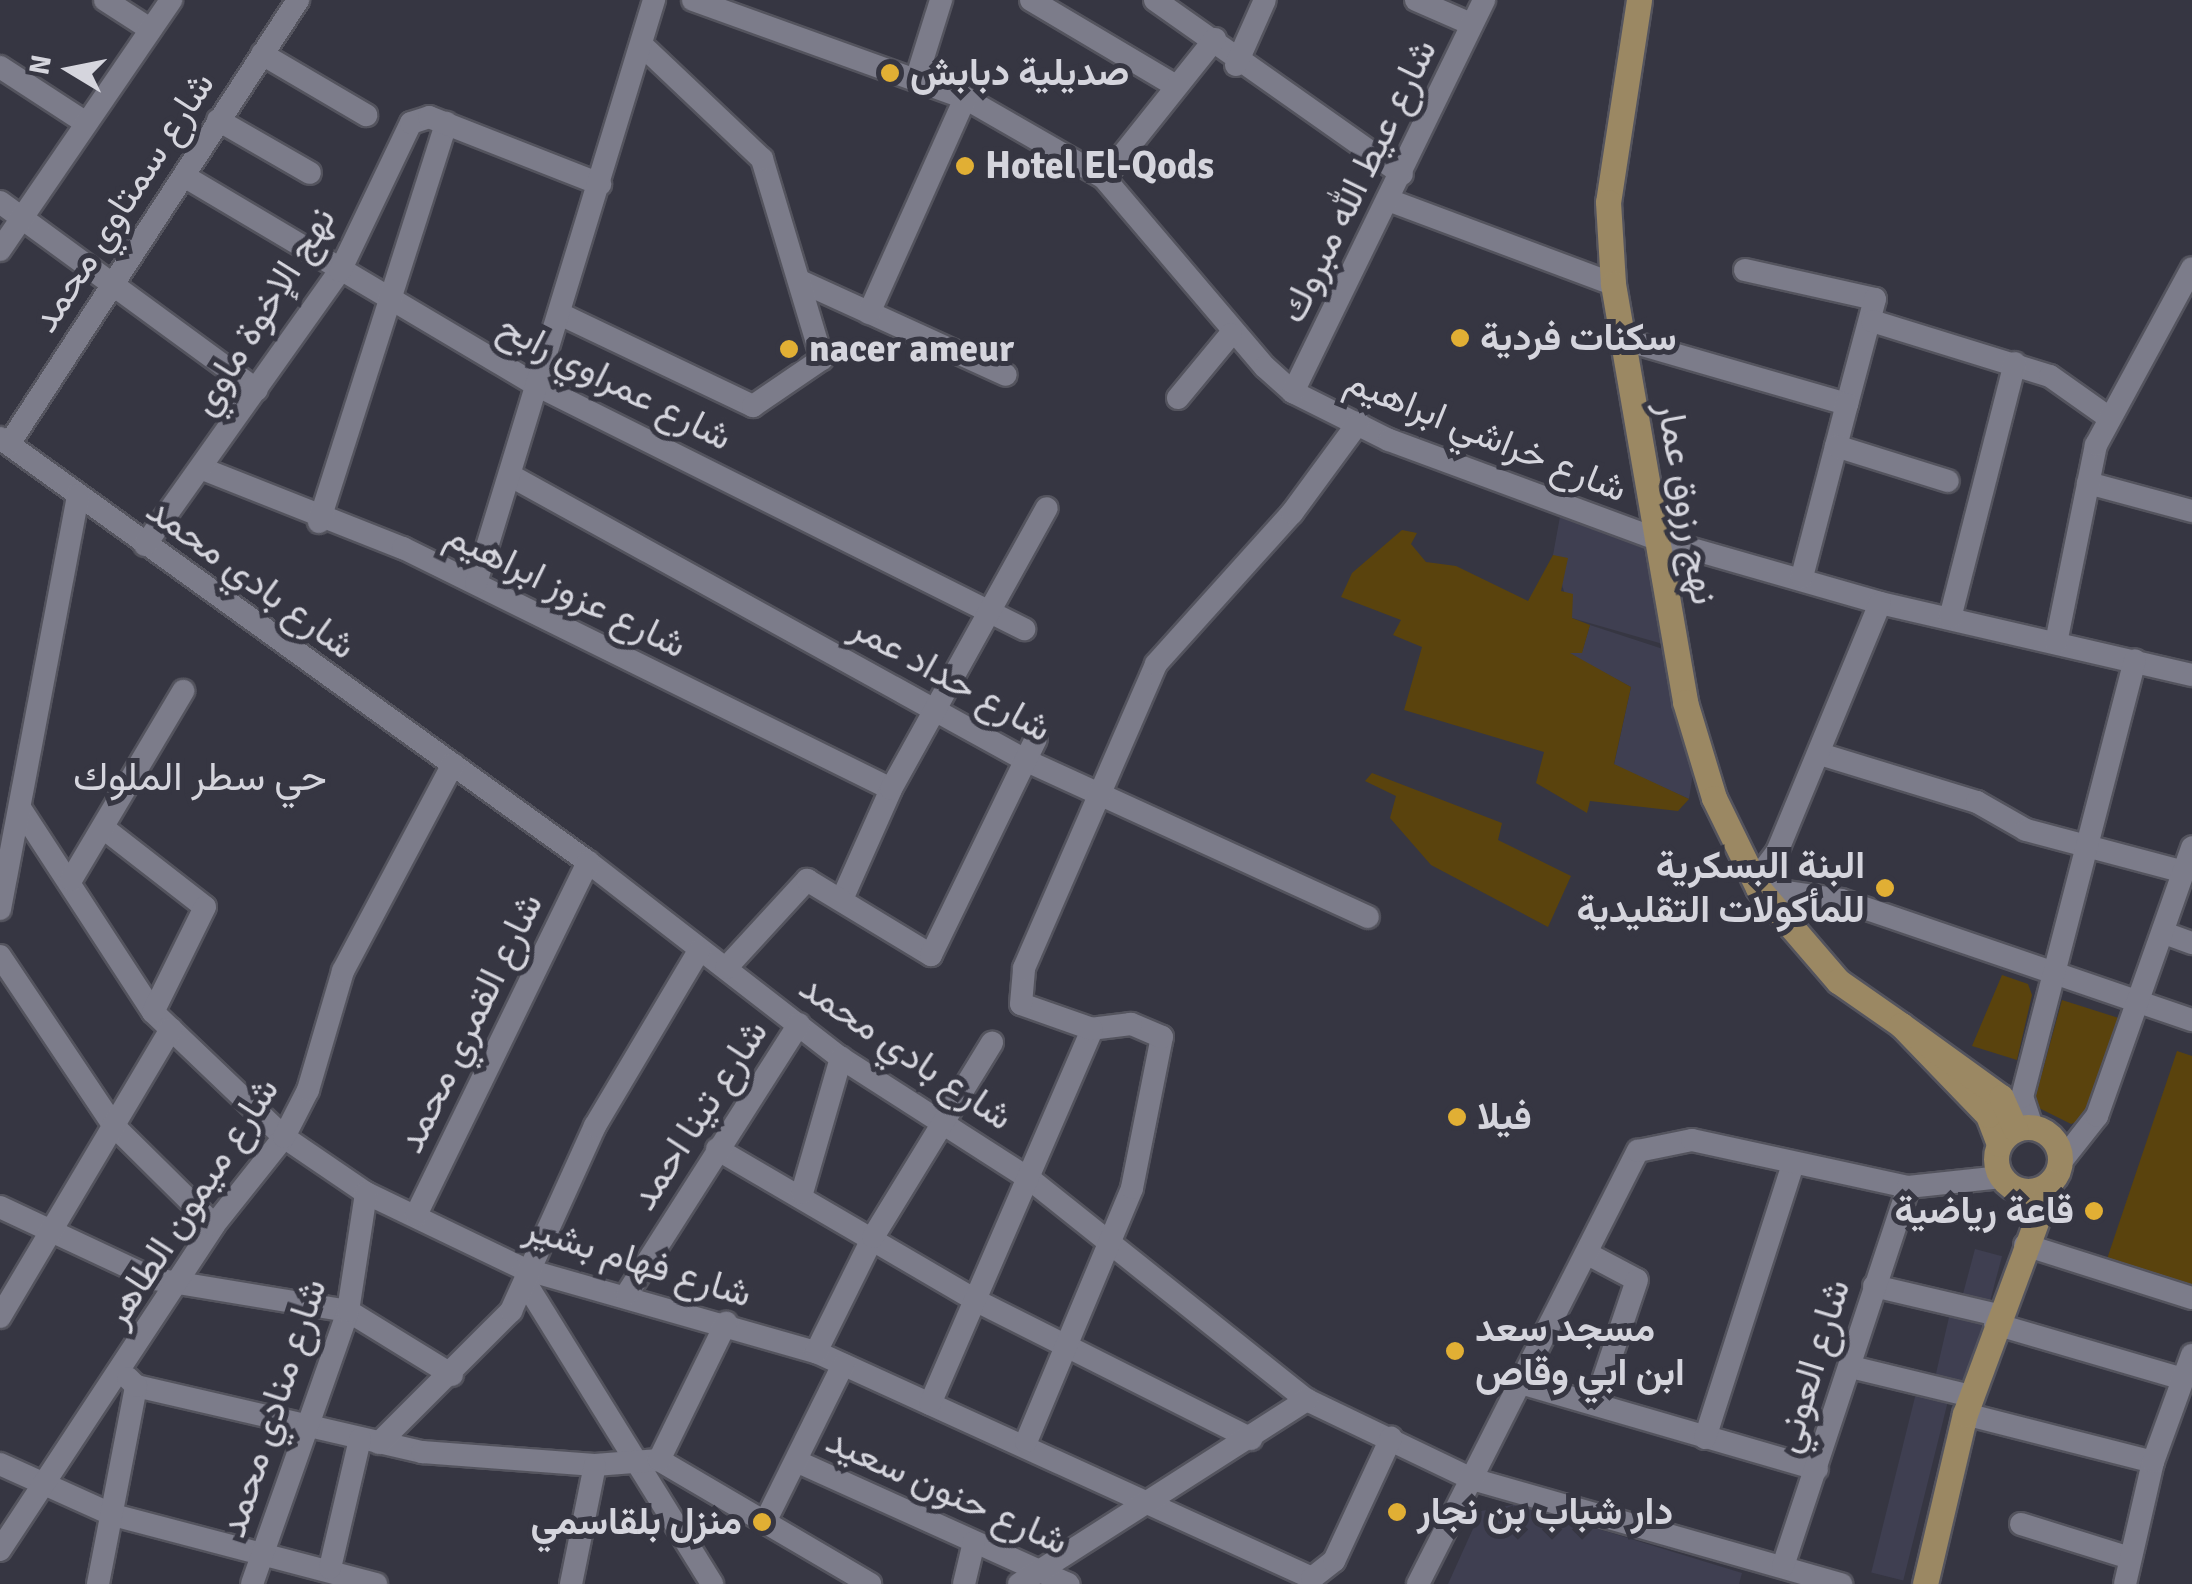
<!DOCTYPE html>
<meta charset="utf-8">
<style>
body{margin:0}
#map{position:relative;width:2192px;height:1584px;overflow:hidden;background:#363642;font-family:Signika,Vazirmatn,sans-serif}
div>[style]{position:absolute}
[style*='--x']{left:calc(var(--x)*1px);top:calc(var(--y)*1px);width:calc(var(--w)*1px);rotate:calc(var(--a)*1deg)}
.built>*{inset:0;background:#3f3f51;transform-origin:0 0}
.green>*{inset:0;background:#5a430d}
.roads{filter:drop-shadow(2px 0 #54545e) drop-shadow(-2px 0 #54545e) drop-shadow(0 2px #54545e) drop-shadow(0 -2px #54545e)}
.minor>*{height:22px;margin:-11px;padding:0 11px;transform-origin:11px;border-radius:11px;background:#7c7c8a}
.major>*{height:25px;margin:-12.5px;padding:0 12.5px;transform-origin:12.5px;border-radius:12.5px;background:#9b8863}
.major>.ring{margin:-12.5px;padding:0;box-sizing:content-box;background:none;border:25px solid #9b8863;border-radius:50%}
.dots>*{width:28px;height:28px;translate:-50% -50%;box-sizing:border-box;border:5px solid #363642;border-radius:50%}
span{translate:-50% -50%;white-space:nowrap;text-align:center;line-height:1.15;-webkit-text-stroke:10px #363642;paint-order:stroke}
.poi-label{font-size:38px;color:#d5d5dd;font-weight:700}
.left{translate:0 -50%;text-align:left}
.right{translate:-100% -50%;text-align:right}
.street-label{font-size:38px;color:#d5d5dd}
.neighbourhood-label{font-size:40px;color:#d5d5dd}
.north{position:absolute;left:20px;top:20px;width:100px;height:100px;-webkit-text-stroke:8px #363642;paint-order:stroke;rotate:280deg;font-size:28px;font-weight:700;line-height:40px;text-align:center;color:#d5d5dd}
.north::after{content:'';display:block;margin:auto;width:35px;height:45px;background:#d5d5dd;clip-path:polygon(50% 0,100% 100%,50% 72%,0 100%)}
</style>
<div id="map">
<div class="built">
<div style="clip-path:polygon(1561px 511px,1642px 540px,1663px 644px,1572px 618px,1553px 555px)"></div>
<div style="clip-path:polygon(1590px 625px,1663px 649px,1695px 760px,1689px 799px,1614px 765px,1631px 687px,1566px 652px,1582px 652px)"></div>
<div style="left:1975px;top:1249px;width:28px;height:51px;rotate:15deg"></div>
<div style="left:1950px;top:1313px;width:35px;height:64px;rotate:13deg"></div>
<div style="left:1916px;top:1393px;width:33px;height:185px;rotate:14deg"></div>
<div style="clip-path:polygon(1517px 1504px,1742px 1573px,1739px 1584px,1448px 1584px,1481px 1511px)"></div>
</div>
<div class="green">
<div style="clip-path:polygon(1402px 530px,1417px 533px,1411px 544px,1426px 562px,1456px 566px,1528px 601px,1553px 555px,1568px 558px,1561px 591px,1573px 594px,1572px 618px,1590px 625px,1582px 653px,1570px 653px,1631px 687px,1614px 764px,1689px 799px,1678px 811px,1590px 801px,1587px 813px,1536px 783px,1544px 752px,1404px 710px,1422px 647px,1393px 635px,1401px 620px,1341px 597px,1352px 573px)"></div>
<div style="clip-path:polygon(1372px 773px,1502px 823px,1498px 840px,1571px 876px,1548px 927px,1431px 865px,1390px 818px,1396px 796px,1365px 781px)"></div>
<div style="clip-path:polygon(2002px 975px,2028px 984px,2032px 995px,2017px 1060px,1972px 1046px)"></div>
<div style="clip-path:polygon(2062px 1000px,2125px 1020px,2088px 1117px,2071px 1124px,2037px 1107px,2036px 1095px)"></div>
<div style="clip-path:polygon(2177px 1051px,2192px 1056px,2192px 1285px,2107px 1259px)"></div>
</div>
<div class="roads">
<div class="minor">
<div style="--x:105;--y:0;--w:54;--a:32.8"></div>
<div style="--x:693;--y:0;--w:289;--a:19.8"></div>
<div style="--x:965;--y:98;--w:160;--a:29.9"></div>
<div style="--x:1104;--y:178;--w:248;--a:49.6"></div>
<div style="--x:1265;--y:367;--w:38;--a:42"></div>
<div style="--x:1293;--y:392;--w:107;--a:26.6"></div>
<div style="--x:1389;--y:440;--w:283;--a:20.3"></div>
<div style="--x:1654;--y:538;--w:235;--a:16"></div>
<div style="--x:1880;--y:603;--w:320;--a:13"></div>
<div style="--x:1031;--y:0;--w:169;--a:30.7"></div>
<div style="--x:1155;--y:0;--w:302;--a:35.2"></div>
<div style="--x:1416;--y:0;--w:60;--a:23.6"></div>
<div style="--x:262;--y:54;--w:121;--a:30.4"></div>
<div style="--x:1236;--y:65;--w:71;--a:-66"></div>
<div style="--x:0;--y:67;--w:99;--a:33"></div>
<div style="--x:916;--y:80;--w:84;--a:-72.6"></div>
<div style="--x:218;--y:120;--w:106;--a:29.9"></div>
<div style="--x:184;--y:176;--w:409;--a:30.7"></div>
<div style="--x:536;--y:385;--w:546;--a:26.57"></div>
<div style="--x:1104;--y:178;--w:178;--a:-51.4"></div>
<div style="--x:1391;--y:201;--w:237;--a:20.5"></div>
<div style="--x:0;--y:202;--w:318;--a:36.2"></div>
<div style="--x:0;--y:250;--w:303;--a:-55.6"></div>
<div style="--x:1745;--y:270;--w:133;--a:12.6"></div>
<div style="--x:1875;--y:299;--w:109;--a:104.9"></div>
<div style="--x:800;--y:281;--w:226;--a:24.5"></div>
<div style="--x:869;--y:313;--w:235;--a:-65.9"></div>
<div style="--x:560;--y:314;--w:214;--a:25.5"></div>
<div style="--x:753;--y:406;--w:83;--a:-34.3"></div>
<div style="--x:822;--y:359;--w:209;--a:-106.7"></div>
<div style="--x:762;--y:159;--w:166;--a:-136.5"></div>
<div style="--x:1872;--y:321;--w:186;--a:17.2"></div>
<div style="--x:2050;--y:376;--w:71;--a:35.3"></div>
<div style="--x:1625;--y:340;--w:231;--a:16.1"></div>
<div style="--x:1847;--y:404;--w:179;--a:104.6"></div>
<div style="--x:1293;--y:392;--w:436;--a:-64"></div>
<div style="--x:1178;--y:398;--w:83;--a:-50.4"></div>
<div style="--x:0;--y:438;--w:725;--a:35.79"></div>
<div style="--x:588;--y:862;--w:320;--a:37.8"></div>
<div style="--x:841;--y:1058;--w:226;--a:32.7"></div>
<div style="--x:1031;--y:1180;--w:353;--a:38.6"></div>
<div style="--x:1307;--y:1400;--w:183;--a:25.6"></div>
<div style="--x:1472;--y:1479;--w:384;--a:15.9"></div>
<div style="--x:9;--y:444;--w:530;--a:-56.94"></div>
<div style="--x:1836;--y:446;--w:117;--a:17.4"></div>
<div style="--x:203;--y:469;--w:215;--a:21.6"></div>
<div style="--x:403;--y:548;--w:544;--a:26.28"></div>
<div style="--x:513;--y:477;--w:585;--a:28.93"></div>
<div style="--x:1025;--y:760;--w:377;--a:24.6"></div>
<div style="--x:2088;--y:483;--w:108;--a:15.1"></div>
<div style="--x:319;--y:522;--w:419;--a:-72.3"></div>
<div style="--x:145;--y:545;--w:336;--a:-54.6"></div>
<div style="--x:340;--y:271;--w:164;--a:-64.4"></div>
<div style="--x:411;--y:123;--w:19;--a:-18"></div>
<div style="--x:429;--y:117;--w:184;--a:21.4"></div>
<div style="--x:476;--y:583;--w:610;--a:-73.02"></div>
<div style="--x:1950;--y:618;--w:263;--a:-75.7"></div>
<div style="--x:2056;--y:643;--w:202;--a:-78.6"></div>
<div style="--x:2096;--y:445;--w:201;--a:-61.5"></div>
<div style="--x:1820;--y:754;--w:164;--a:17"></div>
<div style="--x:1977;--y:802;--w:56;--a:29.7"></div>
<div style="--x:2026;--y:830;--w:163;--a:14.9"></div>
<div style="--x:20;--y:808;--w:244;--a:56.9"></div>
<div style="--x:153;--y:1012;--w:181;--a:43.7"></div>
<div style="--x:284;--y:1137;--w:99;--a:34.3"></div>
<div style="--x:366;--y:1193;--w:175;--a:25.7"></div>
<div style="--x:524;--y:1269;--w:304;--a:15.9"></div>
<div style="--x:816;--y:1352;--w:545;--a:24.5"></div>
<div style="--x:1312;--y:1578;--w:28;--a:-38"></div>
<div style="--x:1334;--y:1561;--w:136;--a:-65.1"></div>
<div style="--x:106;--y:830;--w:125;--a:37.9"></div>
<div style="--x:205;--y:907;--w:117;--a:116.3"></div>
<div style="--x:71;--y:880;--w:220;--a:-59.3"></div>
<div style="--x:1755;--y:881;--w:36;--a:-53"></div>
<div style="--x:1777;--y:852;--w:269;--a:-67.5"></div>
<div style="--x:1758;--y:888;--w:84;--a:8.2"></div>
<div style="--x:1841;--y:900;--w:371;--a:18.9"></div>
<div style="--x:843;--y:897;--w:118;--a:-66"></div>
<div style="--x:891;--y:789;--w:321;--a:-61"></div>
<div style="--x:0;--y:909;--w:421;--a:-79.3"></div>
<div style="--x:2167;--y:934;--w:27;--a:20"></div>
<div style="--x:0;--y:956;--w:203;--a:56.2"></div>
<div style="--x:113;--y:1125;--w:142;--a:44.7"></div>
<div style="--x:726;--y:968;--w:120;--a:-47.4"></div>
<div style="--x:807;--y:880;--w:145;--a:31.2"></div>
<div style="--x:931;--y:955;--w:240;--a:-64.1"></div>
<div style="--x:2032;--y:1127;--w:32;--a:-108"></div>
<div style="--x:2022;--y:1097;--w:451;--a:-75.5"></div>
<div style="--x:717;--y:1149;--w:301;--a:30.3"></div>
<div style="--x:977;--y:1301;--w:307;--a:26.7"></div>
<div style="--x:2060;--y:1163;--w:60;--a:-51.8"></div>
<div style="--x:2097;--y:1116;--w:285;--a:-70.5"></div>
<div style="--x:802;--y:1193;--w:141;--a:-73.9"></div>
<div style="--x:0;--y:1207;--w:170;--a:25.1"></div>
<div style="--x:154;--y:1279;--w:197;--a:9.4"></div>
<div style="--x:348;--y:1311;--w:122;--a:31.6"></div>
<div style="--x:416;--y:1215;--w:393;--a:-64"></div>
<div style="--x:2025;--y:1245;--w:175;--a:17.6"></div>
<div style="--x:1588;--y:1254;--w:55;--a:28"></div>
<div style="--x:1637;--y:1280;--w:131;--a:108.7"></div>
<div style="--x:525;--y:1282;--w:355;--a:58.2"></div>
<div style="--x:1874;--y:1286;--w:127;--a:13.2"></div>
<div style="--x:627;--y:1294;--w:320;--a:-57.5"></div>
<div style="--x:0;--y:1317;--w:335;--a:-59.3"></div>
<div style="--x:1995;--y:1324;--w:196;--a:16.3"></div>
<div style="--x:816;--y:1352;--w:128;--a:-63.6"></div>
<div style="--x:873;--y:1237;--w:228;--a:-58.5"></div>
<div style="--x:1851;--y:1367;--w:123;--a:13.6"></div>
<div style="--x:1524;--y:1384;--w:305;--a:16.2"></div>
<div style="--x:136;--y:1386;--w:294;--a:13"></div>
<div style="--x:422;--y:1452;--w:173;--a:4.3"></div>
<div style="--x:595;--y:1465;--w:64;--a:-4.5"></div>
<div style="--x:659;--y:1460;--w:245;--a:30.4"></div>
<div style="--x:930;--y:1404;--w:408;--a:-66.6"></div>
<div style="--x:1965;--y:1414;--w:194;--a:14.3"></div>
<div style="--x:1705;--y:1438;--w:288;--a:-72.2"></div>
<div style="--x:1026;--y:1442;--w:275;--a:-67.3"></div>
<div style="--x:1132;--y:1188;--w:154;--a:-78.8"></div>
<div style="--x:1162;--y:1037;--w:34;--a:-157"></div>
<div style="--x:1131;--y:1024;--w:39;--a:173"></div>
<div style="--x:1092;--y:1029;--w:75;--a:-160.6"></div>
<div style="--x:1021;--y:1004;--w:36;--a:-85"></div>
<div style="--x:1024;--y:968;--w:331;--a:-66.5"></div>
<div style="--x:1156;--y:664;--w:203;--a:-48"></div>
<div style="--x:1292;--y:513;--w:112;--a:-53.7"></div>
<div style="--x:379;--y:1443;--w:187;--a:-45"></div>
<div style="--x:511;--y:1311;--w:203;--a:-65.6"></div>
<div style="--x:595;--y:1126;--w:204;--a:-59.3"></div>
<div style="--x:659;--y:1460;--w:153;--a:-63.9"></div>
<div style="--x:796;--y:1461;--w:299;--a:24.3"></div>
<div style="--x:0;--y:1464;--w:124;--a:24.3"></div>
<div style="--x:113;--y:1515;--w:272;--a:14.7"></div>
<div style="--x:767;--y:1518;--w:171;--a:-63.6"></div>
<div style="--x:2021;--y:1524;--w:114;--a:17.3"></div>
<div style="--x:0;--y:1550;--w:389;--a:-56.6"></div>
<div style="--x:214;--y:1225;--w:112;--a:-51.5"></div>
<div style="--x:284;--y:1137;--w:53;--a:-62.9"></div>
<div style="--x:308;--y:1090;--w:124;--a:-73.6"></div>
<div style="--x:343;--y:971;--w:234;--a:-62"></div>
<div style="--x:1783;--y:1566;--w:399;--a:-71.7"></div>
<div style="--x:330;--y:1568;--w:132;--a:-76.9"></div>
<div style="--x:98;--y:1584;--w:202;--a:-79.1"></div>
<div style="--x:136;--y:1386;--w:11;--a:-135"></div>
<div style="--x:252;--y:1584;--w:289;--a:-70.6"></div>
<div style="--x:348;--y:1311;--w:119;--a:-81.3"></div>
<div style="--x:571;--y:1584;--w:121;--a:-78.6"></div>
<div style="--x:964;--y:1584;--w:43;--a:-76.6"></div>
<div style="--x:1019;--y:1584;--w:342;--a:-32.6"></div>
<div style="--x:1418;--y:1584;--w:486;--a:-63.1"></div>
<div style="--x:1638;--y:1151;--w:55;--a:-11.5"></div>
<div style="--x:1692;--y:1140;--w:221;--a:12.3"></div>
<div style="--x:1908;--y:1187;--w:94;--a:-6.1"></div>
<div style="--x:2125;--y:1584;--w:125;--a:-77.1"></div>
<div style="--x:2153;--y:1462;--w:114;--a:-70"></div>
</div>
<div class="major">
<div style="--x:1639;--y:0;--w:204;--a:98.7"></div>
<div style="--x:1608;--y:202;--w:82;--a:86.5"></div>
<div style="--x:1613;--y:284;--w:424;--a:80.2"></div>
<div style="--x:1685;--y:702;--w:100;--a:73.2"></div>
<div style="--x:1714;--y:798;--w:100;--a:63.9"></div>
<div style="--x:1758;--y:888;--w:123;--a:49.3"></div>
<div style="--x:1838;--y:981;--w:77;--a:34.9"></div>
<div class="ring" style="left:1996px;top:1127px;width:39px;height:39px"></div>
<div style="--x:1999;--y:1144;--w:31;--a:-111"></div>
<div style="--x:1988;--y:1115;--w:125;--a:-134"></div>
<div style="--x:1901;--y:1025;--w:123;--a:35.8"></div>
<div style="--x:2001;--y:1097;--w:35;--a:66"></div>
<div style="--x:1925;--y:1584;--w:175;--a:-76.8"></div>
<div style="--x:1965;--y:1414;--w:247;--a:-69.7"></div>
</div>
</div>
<div class="dots">
<div style="left:890px;top:73px;background:#e1af34"></div>
<div style="left:965px;top:166px;background:#e1af34"></div>
<div style="left:1460px;top:338px;background:#e1af34"></div>
<div style="left:789px;top:349px;background:#e1af34"></div>
<div style="left:1885px;top:888px;background:#e1af34"></div>
<div style="left:1457px;top:1117px;background:#e1af34"></div>
<div style="left:2094px;top:1211px;background:#e1af34"></div>
<div style="left:1455px;top:1351px;background:#e1af34"></div>
<div style="left:1397px;top:1512px;background:#e1af34"></div>
<div style="left:762px;top:1522px;background:#e1af34"></div>
</div>
<div class="poi-label">
<span class="left" style="left:910px;top:73px">صديلية دبابش</span>
<span class="left" style="left:985px;top:166px">Hotel El-Qods</span>
<span class="left" style="left:1480px;top:338px">سكنات فردية</span>
<span class="left" style="left:809px;top:349px">nacer ameur</span>
<span class="right" style="left:1865px;top:888px">البنة البسكرية<br>للمأكولات التقليدية</span>
<span class="left" style="left:1477px;top:1117px">فيلا</span>
<span class="right" style="left:2074px;top:1211px">قاعة رياضية</span>
<span class="left" style="left:1475px;top:1351px">مسجد سعد<br>ابن ابي وقاص</span>
<span class="left" style="left:1417px;top:1512px">دار شباب بن نجار</span>
<span class="right" style="left:742px;top:1522px">منزل بلقاسمي</span>
</div>
<div class="street-label">
<span style="left:1358px;top:181px;rotate:-64deg">شارع عيط الله مبروك</span>
<span style="left:123px;top:202px;rotate:-57deg">شارع سمتاوي محمد</span>
<span style="left:263px;top:311px;rotate:-58deg">نهج الإخوة ماوي</span>
<span style="left:615px;top:382px;rotate:27deg">شارع عمراوي رابح</span>
<span style="left:1486px;top:435px;rotate:22deg">شارع خراشي ابراهيم</span>
<span style="left:1687px;top:503px;rotate:80deg">نهج رزوق عمار</span>
<span style="left:251px;top:578px;rotate:36deg">شارع بادي محمد</span>
<span style="left:566px;top:590px;rotate:26deg">شارع عزوز ابراهيم</span>
<span style="left:951px;top:678px;rotate:29deg">شارع حداد عمر</span>
<span style="left:470px;top:1023px;rotate:-64deg">شارع القمري محمد</span>
<span style="left:906px;top:1052px;rotate:34deg">شارع بادي محمد</span>
<span style="left:699px;top:1115px;rotate:-57deg">شارع تينا احمد</span>
<span style="left:191px;top:1202px;rotate:-57deg">شارع ميمون الطاهر</span>
<span style="left:638px;top:1261px;rotate:17deg">شارع فهام بشير</span>
<span style="left:1812px;top:1366px;rotate:-73deg">شارع العوني</span>
<span style="left:273px;top:1408px;rotate:-72deg">شارع منادي محمد</span>
<span style="left:947px;top:1491px;rotate:24deg">شارع حنون سعيد</span>
</div>
<div class="neighbourhood-label">
<span style="left:200px;top:777px">حي سطر الملوك</span>
</div>
<div class="north">N</div>
</div>
